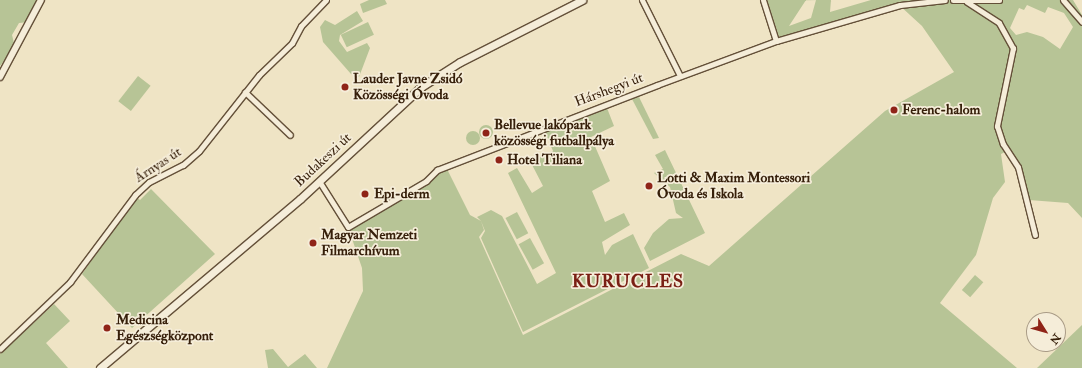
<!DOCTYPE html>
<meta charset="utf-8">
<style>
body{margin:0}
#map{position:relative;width:1082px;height:368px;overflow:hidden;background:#efe4c5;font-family:"IM FELL Double Pica",serif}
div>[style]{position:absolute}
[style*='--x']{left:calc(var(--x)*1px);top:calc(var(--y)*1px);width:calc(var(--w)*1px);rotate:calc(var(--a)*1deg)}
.green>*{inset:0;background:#b7c496;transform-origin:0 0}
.round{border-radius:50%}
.roads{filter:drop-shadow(1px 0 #645039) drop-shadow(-1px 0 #645039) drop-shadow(0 1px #645039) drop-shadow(0 -1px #645039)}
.minor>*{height:5px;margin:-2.5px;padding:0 2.5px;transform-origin:2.5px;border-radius:2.5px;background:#f5edd9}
.tertiary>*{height:6px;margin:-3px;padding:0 3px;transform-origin:3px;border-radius:3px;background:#f5edd9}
.secondary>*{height:7px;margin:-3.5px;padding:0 3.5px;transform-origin:3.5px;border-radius:3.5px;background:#f5edd9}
.dots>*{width:11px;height:11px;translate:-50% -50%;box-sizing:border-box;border:2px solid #f5edd9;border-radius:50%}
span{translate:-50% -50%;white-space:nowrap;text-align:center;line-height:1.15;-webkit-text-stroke:3.5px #f5edd9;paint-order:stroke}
.poi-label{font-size:14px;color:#361f0a;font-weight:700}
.left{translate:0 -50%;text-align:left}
.street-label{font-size:14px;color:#361f0a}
.district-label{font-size:18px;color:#7a1f14;font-weight:700;letter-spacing:1px}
.north{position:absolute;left:1026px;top:312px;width:40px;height:40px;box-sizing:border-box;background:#f5edd9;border:1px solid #a99b86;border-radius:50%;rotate:127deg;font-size:11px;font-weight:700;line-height:16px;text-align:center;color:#361f0a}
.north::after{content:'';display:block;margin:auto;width:14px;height:18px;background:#8f2418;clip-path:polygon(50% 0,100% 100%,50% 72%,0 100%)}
</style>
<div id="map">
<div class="green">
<div style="clip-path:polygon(0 0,39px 0,29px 22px,19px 23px,12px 35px,15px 47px,0 66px)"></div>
<div style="clip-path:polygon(369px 0,385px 0,387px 4px,363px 13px,360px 4px)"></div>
<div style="clip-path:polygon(evenodd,767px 0,806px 0,789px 26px,811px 18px,816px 0,831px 0,830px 12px,871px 0,1073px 0,1082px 15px,1082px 218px,1068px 203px,1029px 200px,1018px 167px,1007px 151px,1001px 154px,1005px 182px,993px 198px,976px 255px,940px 303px,1017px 368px,327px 368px,363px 291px,362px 268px,348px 227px,358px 224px,437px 173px,447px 169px,470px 215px,481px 221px,477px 217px,491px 210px,502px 216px,537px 284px,556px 273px,508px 173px,517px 168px,532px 193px,543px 186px,529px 159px,553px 151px,545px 132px,607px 108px,614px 126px,591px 137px,610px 181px,592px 191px,605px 222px,624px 213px,630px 225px,602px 242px,605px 255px,612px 245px,633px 234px,649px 268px,523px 332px,481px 238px,485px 231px,481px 221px,484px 230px,479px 237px,523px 335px,681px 254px,709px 266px,885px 111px,954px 72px,922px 26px,898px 4px,779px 37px,767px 0,1027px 5px,1045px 13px,1048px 7px,1064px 13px,1073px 27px,1060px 49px,1043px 37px,1027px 32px,1016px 35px,1010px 28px,1019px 8px,1024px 10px,1027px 5px)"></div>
<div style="clip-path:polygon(357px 11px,363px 21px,340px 35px,339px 41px,347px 52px,367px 43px,370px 48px,359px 77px,351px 74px,323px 42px,320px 27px,325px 20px,335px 25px)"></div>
<div style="left:368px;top:22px;width:14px;height:30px;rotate:65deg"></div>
<div style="left:138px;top:76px;width:16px;height:32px;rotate:38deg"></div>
<div style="clip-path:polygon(639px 97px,659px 138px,653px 139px,632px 99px)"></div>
<div class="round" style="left:479px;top:125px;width:14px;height:14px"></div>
<div class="round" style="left:466px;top:131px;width:14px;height:14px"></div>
<div style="clip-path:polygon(665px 150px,705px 233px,650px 261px,644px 248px,653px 233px,669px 219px,683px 218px,676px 213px,670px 187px,654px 173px,663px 169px,655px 155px)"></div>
<div style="clip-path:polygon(151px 189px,215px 254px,132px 328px,82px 274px,136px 197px,140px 200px)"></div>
<div style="left:517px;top:212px;width:24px;height:13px;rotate:62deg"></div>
<div style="left:530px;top:238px;width:29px;height:13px;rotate:61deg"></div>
<div style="left:975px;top:275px;width:11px;height:20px;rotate:41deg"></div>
<div style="clip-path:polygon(54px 304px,70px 321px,46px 343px,68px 368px,0 368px,0 354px)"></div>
<div style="clip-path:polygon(1082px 325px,1082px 368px,1037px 368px)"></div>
<div style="clip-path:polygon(273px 349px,288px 367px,305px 354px,317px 368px,268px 368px,265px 350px)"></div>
</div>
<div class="roads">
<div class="minor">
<div style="--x:642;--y:0;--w:85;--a:63.4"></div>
<div style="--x:763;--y:0;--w:43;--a:72.4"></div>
<div style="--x:953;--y:0;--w:46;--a:0"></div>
<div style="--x:1063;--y:0;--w:29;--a:49"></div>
<div style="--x:967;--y:2;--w:38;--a:33"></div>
<div style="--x:999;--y:23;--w:29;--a:61"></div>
<div style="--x:1013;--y:48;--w:80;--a:101.6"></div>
<div style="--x:997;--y:126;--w:19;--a:72"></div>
<div style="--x:1003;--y:144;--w:27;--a:57"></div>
<div style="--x:1018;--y:167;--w:70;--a:76"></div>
<div style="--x:245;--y:92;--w:62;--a:43.7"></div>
<div style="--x:319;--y:181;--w:54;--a:57.8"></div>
<div style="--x:348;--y:227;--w:91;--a:-30.5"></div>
<div style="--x:426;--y:181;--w:16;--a:-45"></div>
<div style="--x:437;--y:170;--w:236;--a:-21.1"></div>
<div style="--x:657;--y:85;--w:127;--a:-20.3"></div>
<div style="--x:776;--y:41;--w:129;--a:-16.2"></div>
<div style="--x:900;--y:5;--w:45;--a:-6.3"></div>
<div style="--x:0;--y:349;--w:97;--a:-43.7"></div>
<div style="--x:70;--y:282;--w:109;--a:-53.2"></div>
<div style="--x:135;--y:195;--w:19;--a:-43"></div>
<div style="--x:149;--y:182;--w:38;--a:-27"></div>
<div style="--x:183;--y:165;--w:21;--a:-41"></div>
<div style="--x:199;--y:151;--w:97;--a:-51.7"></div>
<div style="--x:259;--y:75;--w:46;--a:-44.1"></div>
<div style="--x:292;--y:43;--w:19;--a:-62"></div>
<div style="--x:301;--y:26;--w:36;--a:-46"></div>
</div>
<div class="tertiary">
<div style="--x:0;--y:77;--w:87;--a:-62"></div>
</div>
<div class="secondary">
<div style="--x:100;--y:368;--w:262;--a:-40.2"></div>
<div style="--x:300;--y:199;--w:165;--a:-42.8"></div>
<div style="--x:421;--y:87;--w:46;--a:-32.7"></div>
<div style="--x:460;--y:62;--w:137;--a:-26.9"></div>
</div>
</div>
<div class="dots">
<div style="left:345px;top:87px;background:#8f2418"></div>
<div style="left:894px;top:110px;background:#8f2418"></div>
<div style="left:486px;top:133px;background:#8f2418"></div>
<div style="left:499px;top:160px;background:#8f2418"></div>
<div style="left:649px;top:186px;background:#8f2418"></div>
<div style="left:365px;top:194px;background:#8f2418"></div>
<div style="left:313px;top:243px;background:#8f2418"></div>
<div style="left:107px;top:328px;background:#8f2418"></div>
</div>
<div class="poi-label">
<span class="left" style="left:353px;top:87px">Lauder Javne Zsidó<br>Közösségi Óvoda</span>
<span class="left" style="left:902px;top:110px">Ferenc-halom</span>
<span class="left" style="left:494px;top:133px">Bellevue lakópark<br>közösségi futballpálya</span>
<span class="left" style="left:507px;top:160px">Hotel Tiliana</span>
<span class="left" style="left:657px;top:186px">Lotti &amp; Maxim Montessori<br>Óvoda és Iskola</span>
<span class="left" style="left:374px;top:194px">Epi-derm</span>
<span class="left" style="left:321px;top:243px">Magyar Nemzeti<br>Filmarchívum</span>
<span class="left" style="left:116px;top:328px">Medicina<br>Egészségközpont</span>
</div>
<div class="street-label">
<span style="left:609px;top:90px;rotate:-21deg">Hárshegyi út</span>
<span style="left:323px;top:160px;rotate:-43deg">Budakeszi út</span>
<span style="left:158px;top:165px;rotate:-33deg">Árnyas út</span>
</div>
<div class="district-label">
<span style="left:628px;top:282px">KURUCLES</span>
</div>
<div class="north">N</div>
</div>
